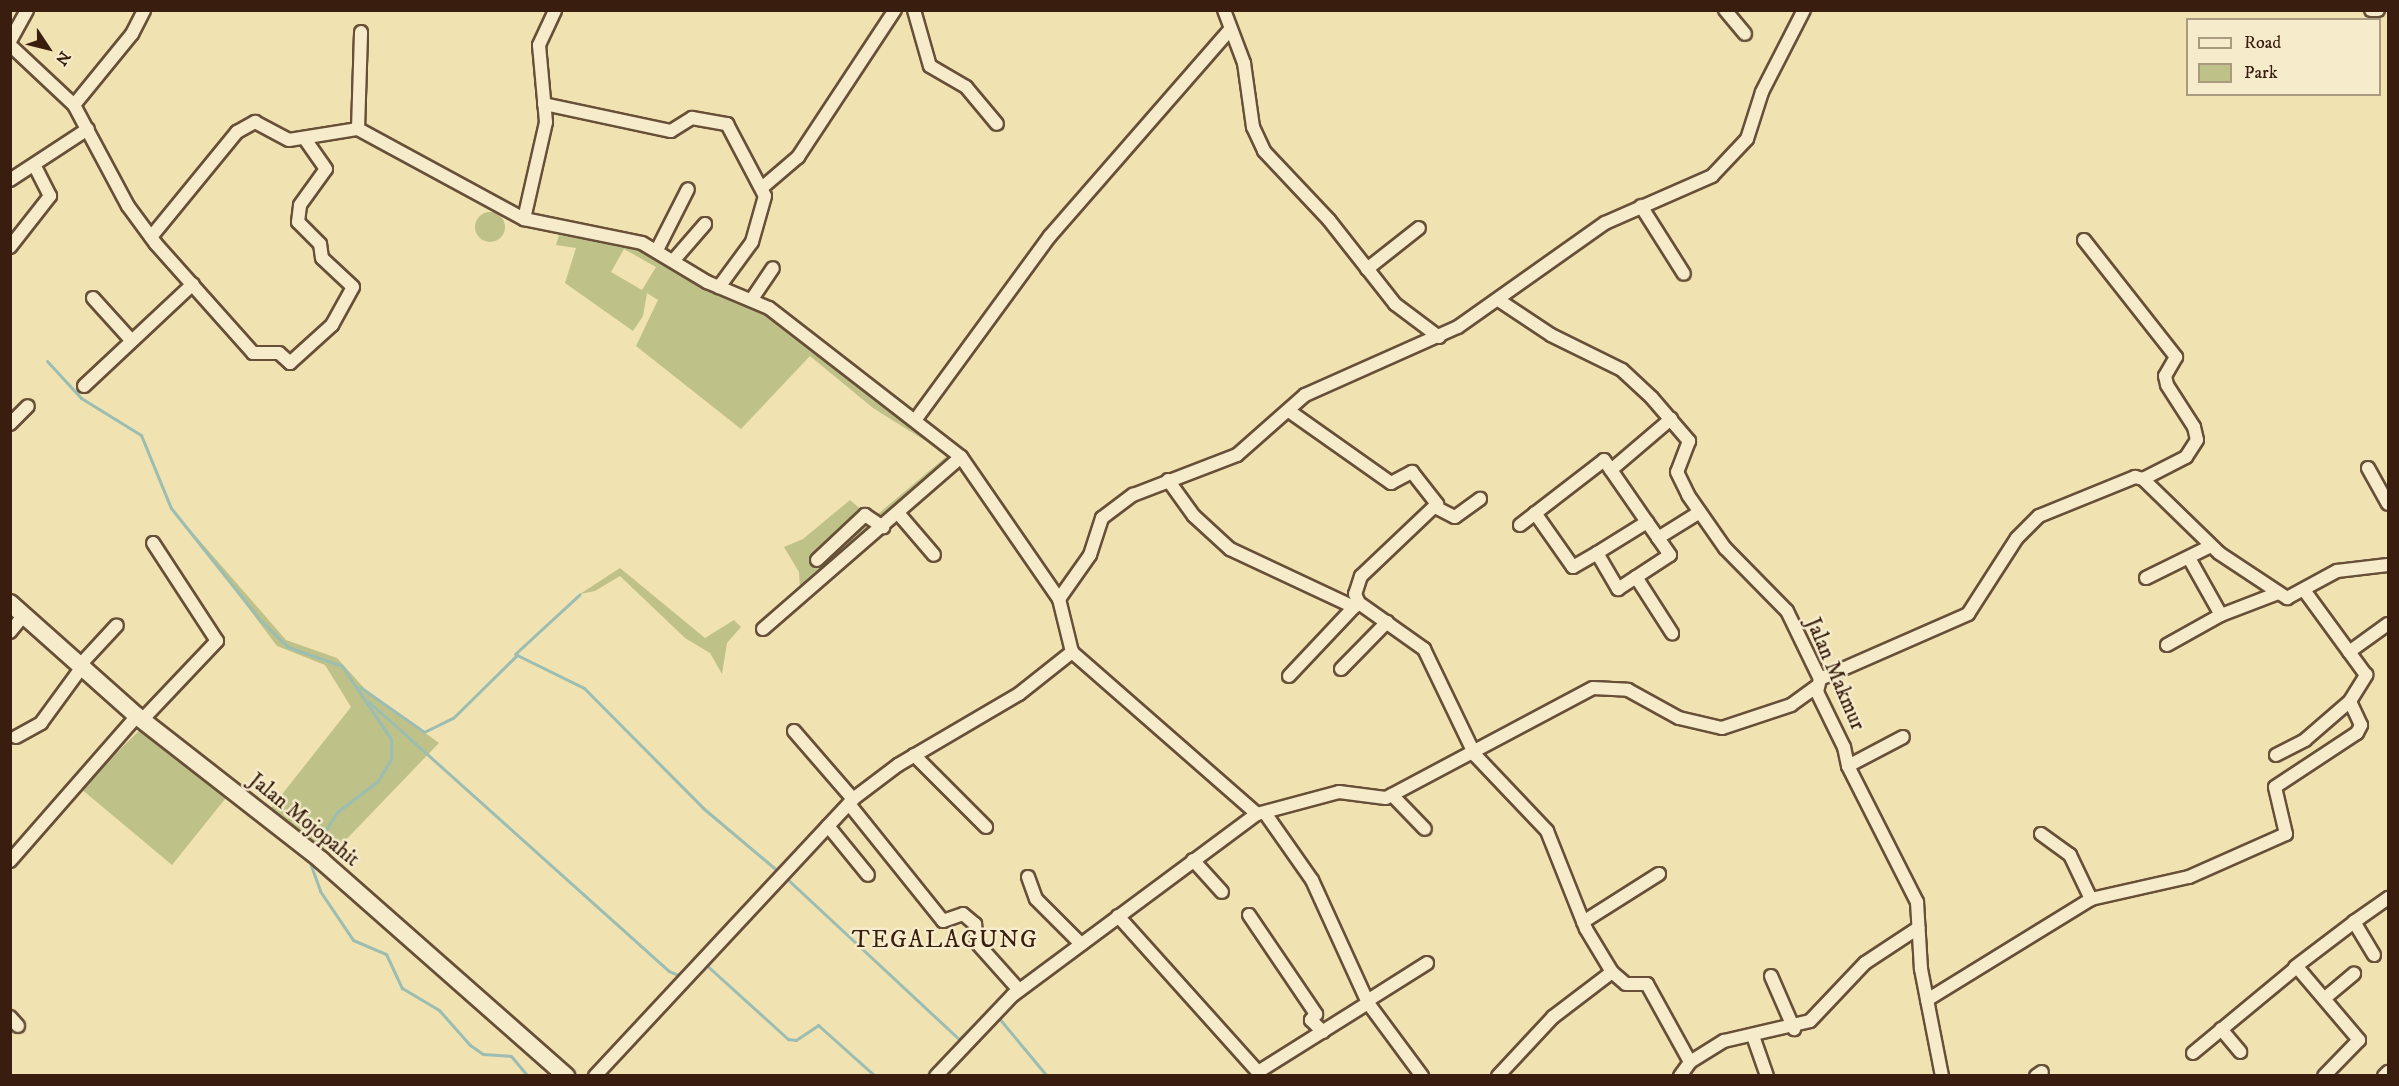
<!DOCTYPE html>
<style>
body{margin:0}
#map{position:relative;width:2399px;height:1086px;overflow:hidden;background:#f1e2b1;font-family:"IM FELL DW Pica",serif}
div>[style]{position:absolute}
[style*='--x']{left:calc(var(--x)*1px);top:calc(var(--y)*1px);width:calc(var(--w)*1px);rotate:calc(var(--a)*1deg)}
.green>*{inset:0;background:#bec289}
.round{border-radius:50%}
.stream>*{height:3px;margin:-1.5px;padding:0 1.5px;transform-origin:1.5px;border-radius:1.5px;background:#9bbdb2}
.roads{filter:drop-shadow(2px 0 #674f38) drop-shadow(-2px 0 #674f38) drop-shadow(0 2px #674f38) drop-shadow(0 -2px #674f38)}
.street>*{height:12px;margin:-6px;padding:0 6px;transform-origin:6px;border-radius:6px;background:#f6eccc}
.secondary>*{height:16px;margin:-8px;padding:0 8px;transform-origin:8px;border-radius:8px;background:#f6eccc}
span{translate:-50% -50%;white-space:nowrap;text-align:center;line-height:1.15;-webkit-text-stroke:5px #f6eccc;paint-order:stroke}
.street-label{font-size:21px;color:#391e0f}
.quarter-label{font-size:24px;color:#391e0f;letter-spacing:1.5px}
.frame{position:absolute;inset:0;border:12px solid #391e0f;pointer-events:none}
.legend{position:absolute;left:2186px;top:18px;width:195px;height:78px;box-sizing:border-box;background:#f6eccc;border:2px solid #aa9a80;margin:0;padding:8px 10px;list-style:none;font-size:18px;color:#391e0f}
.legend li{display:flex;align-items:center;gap:12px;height:30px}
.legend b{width:30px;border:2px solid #aa9a80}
.north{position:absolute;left:18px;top:18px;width:60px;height:60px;-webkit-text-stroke:4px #f6eccc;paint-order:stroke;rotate:125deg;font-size:16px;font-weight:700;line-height:24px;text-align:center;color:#391e0f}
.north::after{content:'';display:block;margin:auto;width:21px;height:27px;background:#391e0f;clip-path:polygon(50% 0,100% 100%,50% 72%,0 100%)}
</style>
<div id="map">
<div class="green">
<div class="round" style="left:475px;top:212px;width:30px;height:30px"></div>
<div style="clip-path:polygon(evenodd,559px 235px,633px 247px,759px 309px,955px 455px,800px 589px,799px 572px,784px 547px,803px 539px,850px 500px,872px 519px,948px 455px,873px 408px,810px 356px,741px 429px,636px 346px,658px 300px,647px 293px,643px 316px,633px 331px,565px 283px,576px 248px,556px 245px,559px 235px,624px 249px,656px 267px,642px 290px,611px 272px,624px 249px)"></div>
<div style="clip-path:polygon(186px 525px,286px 640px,337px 658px,365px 689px,439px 743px,339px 847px,330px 840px,321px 851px,268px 812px,351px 707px,325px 665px,277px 646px)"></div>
<div style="clip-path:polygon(620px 568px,705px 638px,734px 620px,741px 627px,727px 643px,722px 674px,710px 653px,685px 638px,620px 576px,595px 591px,580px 594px)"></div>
<div style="clip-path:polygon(142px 728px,229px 794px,172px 865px,80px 788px)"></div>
</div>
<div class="stream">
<div style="--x:47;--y:361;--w:50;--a:47.4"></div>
<div style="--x:81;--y:398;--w:70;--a:31.7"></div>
<div style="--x:141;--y:435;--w:79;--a:67.7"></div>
<div style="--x:171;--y:508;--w:144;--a:51.5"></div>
<div style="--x:261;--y:621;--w:37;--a:44"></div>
<div style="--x:288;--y:647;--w:57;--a:19.4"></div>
<div style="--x:342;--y:666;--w:88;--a:56.1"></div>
<div style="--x:391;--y:739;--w:20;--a:90"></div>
<div style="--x:391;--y:759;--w:26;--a:121"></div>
<div style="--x:378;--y:781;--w:51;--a:142.9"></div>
<div style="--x:337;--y:812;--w:42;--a:121.4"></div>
<div style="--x:515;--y:654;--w:88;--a:-42.7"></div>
<div style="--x:360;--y:687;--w:78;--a:35.1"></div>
<div style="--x:424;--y:732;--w:32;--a:-26"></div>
<div style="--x:453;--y:718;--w:90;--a:-44.5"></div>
<div style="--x:517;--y:655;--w:75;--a:26.2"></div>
<div style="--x:584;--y:688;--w:169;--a:45.2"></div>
<div style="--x:703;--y:808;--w:99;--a:40.1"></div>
<div style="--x:369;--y:702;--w:403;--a:41.9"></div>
<div style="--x:669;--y:971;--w:10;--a:24"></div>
<div style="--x:678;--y:975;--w:26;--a:-40"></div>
<div style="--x:309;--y:860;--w:33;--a:70"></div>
<div style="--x:320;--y:891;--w:59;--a:56"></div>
<div style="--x:353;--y:940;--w:36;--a:23"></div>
<div style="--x:386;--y:954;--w:38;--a:65"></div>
<div style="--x:402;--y:988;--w:43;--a:30.7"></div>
<div style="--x:439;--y:1010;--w:47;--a:48.5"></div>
<div style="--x:470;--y:1045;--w:16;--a:35"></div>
<div style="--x:483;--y:1054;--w:28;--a:4"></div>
<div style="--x:511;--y:1056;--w:26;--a:50"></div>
<div style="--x:784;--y:876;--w:239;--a:43"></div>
<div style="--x:959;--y:1039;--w:42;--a:-44"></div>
<div style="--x:989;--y:1010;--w:5;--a:22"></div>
<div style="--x:703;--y:962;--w:115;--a:42.2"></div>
<div style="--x:788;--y:1039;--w:8;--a:7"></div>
<div style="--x:796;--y:1040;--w:27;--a:-34"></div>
<div style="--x:818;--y:1025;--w:76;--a:41.8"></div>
<div style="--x:998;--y:1017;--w:77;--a:50.3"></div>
</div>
<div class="roads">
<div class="street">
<div style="--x:914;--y:10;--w:58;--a:74.1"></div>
<div style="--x:930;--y:66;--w:42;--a:30.3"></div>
<div style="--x:966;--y:87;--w:48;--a:50"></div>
<div style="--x:1224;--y:10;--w:57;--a:69.3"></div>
<div style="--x:1244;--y:63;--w:65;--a:82"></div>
<div style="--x:1253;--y:127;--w:26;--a:65"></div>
<div style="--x:1264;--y:151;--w:95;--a:46.7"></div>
<div style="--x:1329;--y:220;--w:107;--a:51.8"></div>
<div style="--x:1395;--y:304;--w:55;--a:36.9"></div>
<div style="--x:1725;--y:10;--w:31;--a:50"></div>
<div style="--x:2371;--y:10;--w:7;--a:0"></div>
<div style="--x:10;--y:41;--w:35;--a:-61"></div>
<div style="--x:10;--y:45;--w:88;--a:43.2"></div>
<div style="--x:74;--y:105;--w:115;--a:61.9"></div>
<div style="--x:128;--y:206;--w:47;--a:53.6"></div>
<div style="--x:156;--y:244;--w:146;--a:48.3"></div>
<div style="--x:253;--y:353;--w:26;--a:0"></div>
<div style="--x:279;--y:353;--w:15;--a:42"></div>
<div style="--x:290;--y:363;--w:57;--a:-42.1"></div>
<div style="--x:332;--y:325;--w:43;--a:-61.1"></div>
<div style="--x:353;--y:287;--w:42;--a:-136.9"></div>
<div style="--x:322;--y:258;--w:14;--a:-98"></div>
<div style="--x:320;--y:244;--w:31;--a:-135"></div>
<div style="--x:298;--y:222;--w:17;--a:-83"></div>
<div style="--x:300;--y:205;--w:44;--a:-54.2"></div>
<div style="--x:326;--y:169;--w:37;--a:-125"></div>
<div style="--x:544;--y:104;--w:130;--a:12"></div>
<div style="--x:671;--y:131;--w:25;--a:-32"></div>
<div style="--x:692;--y:118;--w:36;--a:10"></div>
<div style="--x:727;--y:124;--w:81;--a:62.2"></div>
<div style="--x:765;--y:196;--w:48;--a:105.8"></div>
<div style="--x:752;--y:242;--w:56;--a:126.3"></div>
<div style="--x:74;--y:105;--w:92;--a:-50.8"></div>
<div style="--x:132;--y:34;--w:27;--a:-63"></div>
<div style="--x:358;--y:129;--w:97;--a:-88.2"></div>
<div style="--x:10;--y:180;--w:93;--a:-33.2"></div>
<div style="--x:764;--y:186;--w:45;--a:-40.5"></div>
<div style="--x:798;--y:157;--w:176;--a:-56.6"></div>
<div style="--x:1641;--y:206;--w:80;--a:57.7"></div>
<div style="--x:524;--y:219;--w:99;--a:-77.2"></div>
<div style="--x:546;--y:122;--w:77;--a:-95.2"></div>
<div style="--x:539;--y:45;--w:38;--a:-65"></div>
<div style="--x:151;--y:237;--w:136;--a:-50.7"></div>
<div style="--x:237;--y:132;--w:21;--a:-29"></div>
<div style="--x:255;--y:122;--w:38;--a:28"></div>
<div style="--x:289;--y:140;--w:70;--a:-9.1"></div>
<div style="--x:358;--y:129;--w:189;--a:28.5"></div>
<div style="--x:524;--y:219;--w:120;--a:11.5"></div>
<div style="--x:642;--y:243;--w:76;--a:31"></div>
<div style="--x:707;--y:282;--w:67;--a:22.8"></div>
<div style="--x:769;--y:308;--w:243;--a:37.8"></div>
<div style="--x:961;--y:457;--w:173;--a:55.4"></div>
<div style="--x:1059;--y:599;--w:55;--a:76.2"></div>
<div style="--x:2084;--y:240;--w:149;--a:51.8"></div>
<div style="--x:2176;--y:357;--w:22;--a:120"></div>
<div style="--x:2165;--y:376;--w:9;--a:77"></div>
<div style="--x:2167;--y:385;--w:50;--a:57.3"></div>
<div style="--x:2194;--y:427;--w:13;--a:77"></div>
<div style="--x:2197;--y:440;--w:20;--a:123"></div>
<div style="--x:2186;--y:457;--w:48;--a:152.9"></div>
<div style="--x:10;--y:247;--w:65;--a:-51.9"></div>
<div style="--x:50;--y:196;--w:35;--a:-117"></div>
<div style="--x:657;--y:250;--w:68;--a:-63.1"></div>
<div style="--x:673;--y:261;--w:49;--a:-49.1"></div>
<div style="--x:1367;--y:269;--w:66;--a:-38.3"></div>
<div style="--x:93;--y:298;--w:55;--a:47.9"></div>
<div style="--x:752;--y:299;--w:37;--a:-56"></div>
<div style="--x:1500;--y:301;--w:61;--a:33.7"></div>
<div style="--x:1551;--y:335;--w:79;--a:26.2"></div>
<div style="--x:1622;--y:370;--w:41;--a:43"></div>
<div style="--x:1652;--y:398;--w:57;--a:49.3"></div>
<div style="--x:1689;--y:441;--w:33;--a:111"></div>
<div style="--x:1677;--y:472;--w:25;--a:64"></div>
<div style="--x:1688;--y:495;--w:65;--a:55.1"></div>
<div style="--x:1725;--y:548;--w:88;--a:45.5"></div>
<div style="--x:1787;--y:611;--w:76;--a:64.1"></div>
<div style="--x:1820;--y:679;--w:13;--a:103"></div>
<div style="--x:1817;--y:692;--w:61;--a:63.9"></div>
<div style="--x:1844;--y:747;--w:19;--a:78"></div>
<div style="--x:1848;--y:766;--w:153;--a:63.1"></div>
<div style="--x:1917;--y:902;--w:67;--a:86.6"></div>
<div style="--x:1921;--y:969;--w:109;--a:78.9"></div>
<div style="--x:84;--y:386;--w:149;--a:-43.1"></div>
<div style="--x:1289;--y:411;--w:125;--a:35.2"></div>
<div style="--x:1391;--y:483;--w:24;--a:-28"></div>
<div style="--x:1412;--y:472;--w:41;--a:52"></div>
<div style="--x:1437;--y:504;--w:105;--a:136.5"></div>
<div style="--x:1361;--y:576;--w:19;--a:108"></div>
<div style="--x:1355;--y:594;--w:10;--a:66"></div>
<div style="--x:916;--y:419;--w:227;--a:-53.8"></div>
<div style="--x:1050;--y:236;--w:272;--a:-48.9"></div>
<div style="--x:10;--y:424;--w:25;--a:-45"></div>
<div style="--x:2368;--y:468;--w:41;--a:60.9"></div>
<div style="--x:1611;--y:470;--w:63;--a:55.3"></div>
<div style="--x:1168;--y:480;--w:44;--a:54.2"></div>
<div style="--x:1194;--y:516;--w:49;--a:42.5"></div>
<div style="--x:1230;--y:549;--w:137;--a:25.1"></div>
<div style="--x:1354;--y:607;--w:6;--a:-39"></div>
<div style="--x:1359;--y:603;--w:80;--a:35.3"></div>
<div style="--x:1424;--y:649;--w:118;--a:64.3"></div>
<div style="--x:1475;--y:755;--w:105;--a:46.5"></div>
<div style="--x:1547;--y:831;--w:105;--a:68.3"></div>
<div style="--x:1586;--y:929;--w:50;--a:58.8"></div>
<div style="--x:1612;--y:972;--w:18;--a:41"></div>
<div style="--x:1626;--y:984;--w:21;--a:0"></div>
<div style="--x:1647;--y:984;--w:89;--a:61.1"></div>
<div style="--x:1437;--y:508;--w:20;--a:27"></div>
<div style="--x:1455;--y:517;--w:31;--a:-36"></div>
<div style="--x:898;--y:513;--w:55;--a:49.4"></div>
<div style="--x:1535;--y:513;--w:66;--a:54.9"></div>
<div style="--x:1573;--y:567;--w:28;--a:-30"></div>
<div style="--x:1597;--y:553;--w:42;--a:59.7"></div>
<div style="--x:1618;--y:589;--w:62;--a:-33.2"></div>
<div style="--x:1670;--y:555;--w:21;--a:-125"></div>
<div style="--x:1658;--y:538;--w:49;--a:-31.8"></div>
<div style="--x:1520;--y:525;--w:106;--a:-37.7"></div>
<div style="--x:1604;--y:460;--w:12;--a:55"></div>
<div style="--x:1611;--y:470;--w:79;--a:-40.4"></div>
<div style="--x:1597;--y:553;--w:59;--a:-31.8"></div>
<div style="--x:1647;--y:522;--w:19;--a:55"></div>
<div style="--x:2189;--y:558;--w:65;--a:60.7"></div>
<div style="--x:2221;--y:615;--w:61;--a:-21.1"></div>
<div style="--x:817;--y:560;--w:66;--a:-43.2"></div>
<div style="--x:865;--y:515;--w:22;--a:34"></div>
<div style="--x:1636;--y:577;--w:67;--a:57.3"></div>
<div style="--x:2146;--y:578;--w:72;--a:-26.2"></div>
<div style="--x:1059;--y:599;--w:54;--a:-54.8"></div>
<div style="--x:1090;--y:555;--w:39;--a:-72"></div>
<div style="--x:1102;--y:518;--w:39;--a:-37"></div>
<div style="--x:1133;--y:495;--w:111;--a:-21"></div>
<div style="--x:1237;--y:455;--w:91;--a:-41.4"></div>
<div style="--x:1305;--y:395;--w:167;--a:-24"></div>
<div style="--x:1458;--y:327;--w:180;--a:-35.3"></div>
<div style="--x:1605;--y:223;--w:117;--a:-23.7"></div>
<div style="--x:1712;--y:176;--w:51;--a:-46.6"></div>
<div style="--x:1747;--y:139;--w:49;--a:-72.3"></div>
<div style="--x:1762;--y:92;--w:92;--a:-62.9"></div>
<div style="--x:763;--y:629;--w:262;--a:-41"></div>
<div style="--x:10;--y:632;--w:22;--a:-51"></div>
<div style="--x:2167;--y:645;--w:62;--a:-29.1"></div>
<div style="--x:2349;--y:652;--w:48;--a:-35.7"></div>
<div style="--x:80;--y:665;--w:54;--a:-47.2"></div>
<div style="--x:1341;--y:669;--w:66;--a:-45.6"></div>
<div style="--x:1289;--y:676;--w:95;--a:-46.7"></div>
<div style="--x:1820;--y:679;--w:162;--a:-23.7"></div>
<div style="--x:1968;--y:614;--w:90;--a:-57.2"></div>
<div style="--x:2017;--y:538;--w:31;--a:-45"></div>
<div style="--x:2039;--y:516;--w:104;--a:-22.1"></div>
<div style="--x:2135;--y:477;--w:8;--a:14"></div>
<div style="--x:2143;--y:479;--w:106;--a:44.2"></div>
<div style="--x:2219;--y:553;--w:82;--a:33.5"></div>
<div style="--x:2287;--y:598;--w:57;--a:-28.4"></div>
<div style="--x:2337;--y:571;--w:51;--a:-6.7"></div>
<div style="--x:142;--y:720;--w:109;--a:-46.5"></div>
<div style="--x:217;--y:641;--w:117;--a:-123.1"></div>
<div style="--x:794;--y:731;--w:90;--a:49.1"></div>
<div style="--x:16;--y:737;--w:29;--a:-29"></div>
<div style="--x:41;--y:723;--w:69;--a:-53.8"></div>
<div style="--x:914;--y:755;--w:102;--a:45"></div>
<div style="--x:2276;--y:755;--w:33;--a:-27"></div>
<div style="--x:2305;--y:740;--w:60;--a:-40.9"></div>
<div style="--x:1848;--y:766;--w:62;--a:-27.8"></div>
<div style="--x:1392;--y:795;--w:47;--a:45.9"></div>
<div style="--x:849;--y:804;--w:150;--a:51.2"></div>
<div style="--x:943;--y:921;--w:21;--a:-19"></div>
<div style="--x:963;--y:914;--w:16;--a:40"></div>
<div style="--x:975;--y:924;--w:19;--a:84"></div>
<div style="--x:977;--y:943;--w:63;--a:48.2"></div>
<div style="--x:1265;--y:813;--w:82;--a:55"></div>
<div style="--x:1312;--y:880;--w:135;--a:65.5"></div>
<div style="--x:1368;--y:1003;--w:91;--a:53.5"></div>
<div style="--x:828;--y:826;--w:63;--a:50.8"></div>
<div style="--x:2041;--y:834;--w:36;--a:36"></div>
<div style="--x:2070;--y:855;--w:49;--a:64.5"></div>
<div style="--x:1193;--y:860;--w:43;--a:47.8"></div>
<div style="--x:10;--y:861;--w:193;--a:-48.8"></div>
<div style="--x:1028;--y:877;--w:23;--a:70"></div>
<div style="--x:1036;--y:899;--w:64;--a:45"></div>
<div style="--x:1249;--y:915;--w:120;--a:55.9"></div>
<div style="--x:1316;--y:1014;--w:8;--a:130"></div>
<div style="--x:1311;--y:1020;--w:17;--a:45"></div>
<div style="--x:1118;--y:916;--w:210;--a:48.1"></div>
<div style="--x:1258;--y:1072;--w:130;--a:-32.1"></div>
<div style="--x:1583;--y:922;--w:90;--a:-32.3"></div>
<div style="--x:2374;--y:955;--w:39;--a:-121"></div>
<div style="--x:2354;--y:922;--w:42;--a:-35.2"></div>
<div style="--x:2295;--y:967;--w:74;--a:-37.3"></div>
<div style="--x:1771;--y:976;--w:58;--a:66.5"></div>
<div style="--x:2325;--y:998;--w:38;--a:-40"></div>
<div style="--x:1927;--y:1000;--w:193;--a:-31.6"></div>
<div style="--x:2091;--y:899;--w:100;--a:-12.7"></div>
<div style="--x:2189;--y:877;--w:106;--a:-23.9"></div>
<div style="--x:2286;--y:834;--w:48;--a:-103.2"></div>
<div style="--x:2275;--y:787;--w:98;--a:-33.4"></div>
<div style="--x:2357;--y:733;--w:9;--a:-63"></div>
<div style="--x:2361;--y:725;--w:26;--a:-115"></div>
<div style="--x:2350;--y:701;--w:31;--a:-58"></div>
<div style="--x:2366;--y:675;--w:105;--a:-126.1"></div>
<div style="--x:1367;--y:1001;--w:71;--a:-32.3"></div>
<div style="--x:10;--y:1017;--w:12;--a:48"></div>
<div style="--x:2221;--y:1029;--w:30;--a:50"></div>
<div style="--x:1753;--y:1036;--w:42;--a:70.7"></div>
<div style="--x:2193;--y:1053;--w:135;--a:-39.6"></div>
<div style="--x:2297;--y:967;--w:96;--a:49.7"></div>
<div style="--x:2359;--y:1040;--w:50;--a:134.2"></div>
<div style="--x:595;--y:1076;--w:379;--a:-47"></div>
<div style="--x:853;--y:799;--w:56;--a:-37.1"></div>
<div style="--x:898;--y:765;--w:140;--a:-30.4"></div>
<div style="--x:1019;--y:694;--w:68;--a:-38.4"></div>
<div style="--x:1072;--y:652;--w:246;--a:41.2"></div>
<div style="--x:936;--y:1076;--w:112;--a:-46.5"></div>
<div style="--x:1013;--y:995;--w:304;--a:-36.6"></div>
<div style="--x:1257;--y:814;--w:85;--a:-15"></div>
<div style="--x:1339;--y:792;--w:47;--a:7.3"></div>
<div style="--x:1386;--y:798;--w:234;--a:-28"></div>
<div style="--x:1593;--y:688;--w:35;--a:3"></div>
<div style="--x:1628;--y:690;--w:58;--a:28.8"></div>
<div style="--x:1679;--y:718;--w:44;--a:13.1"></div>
<div style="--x:1722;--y:728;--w:73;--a:-18.4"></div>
<div style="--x:1791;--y:705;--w:31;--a:-36"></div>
<div style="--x:1498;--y:1076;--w:81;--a:-47"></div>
<div style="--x:1553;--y:1017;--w:74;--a:-37.3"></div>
<div style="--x:1680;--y:1076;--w:17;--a:-54"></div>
<div style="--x:1690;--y:1062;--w:40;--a:-32"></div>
<div style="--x:1724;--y:1041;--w:88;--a:-13.1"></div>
<div style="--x:1810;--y:1021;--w:80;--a:-46.5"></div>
<div style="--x:1865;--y:963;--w:64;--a:-33.4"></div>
<div style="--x:2036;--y:1076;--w:7;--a:-34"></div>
<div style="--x:2384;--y:1076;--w:6;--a:-45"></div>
</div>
<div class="secondary">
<div style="--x:10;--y:603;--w:170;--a:41.7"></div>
<div style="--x:137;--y:716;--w:234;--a:38"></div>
<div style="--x:321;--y:860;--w:327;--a:41.4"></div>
</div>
</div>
<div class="street-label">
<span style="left:1835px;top:674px;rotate:67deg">Jalan Makmur</span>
<span style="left:304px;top:820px;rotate:39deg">Jalan Mojopahit</span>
</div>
<div class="quarter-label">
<span style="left:945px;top:941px">TEGALAGUNG</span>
</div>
<div class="frame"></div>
<ul class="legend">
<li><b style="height:8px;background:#f6eccc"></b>Road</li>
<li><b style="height:16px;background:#bec289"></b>Park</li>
</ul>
<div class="north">N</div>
</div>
